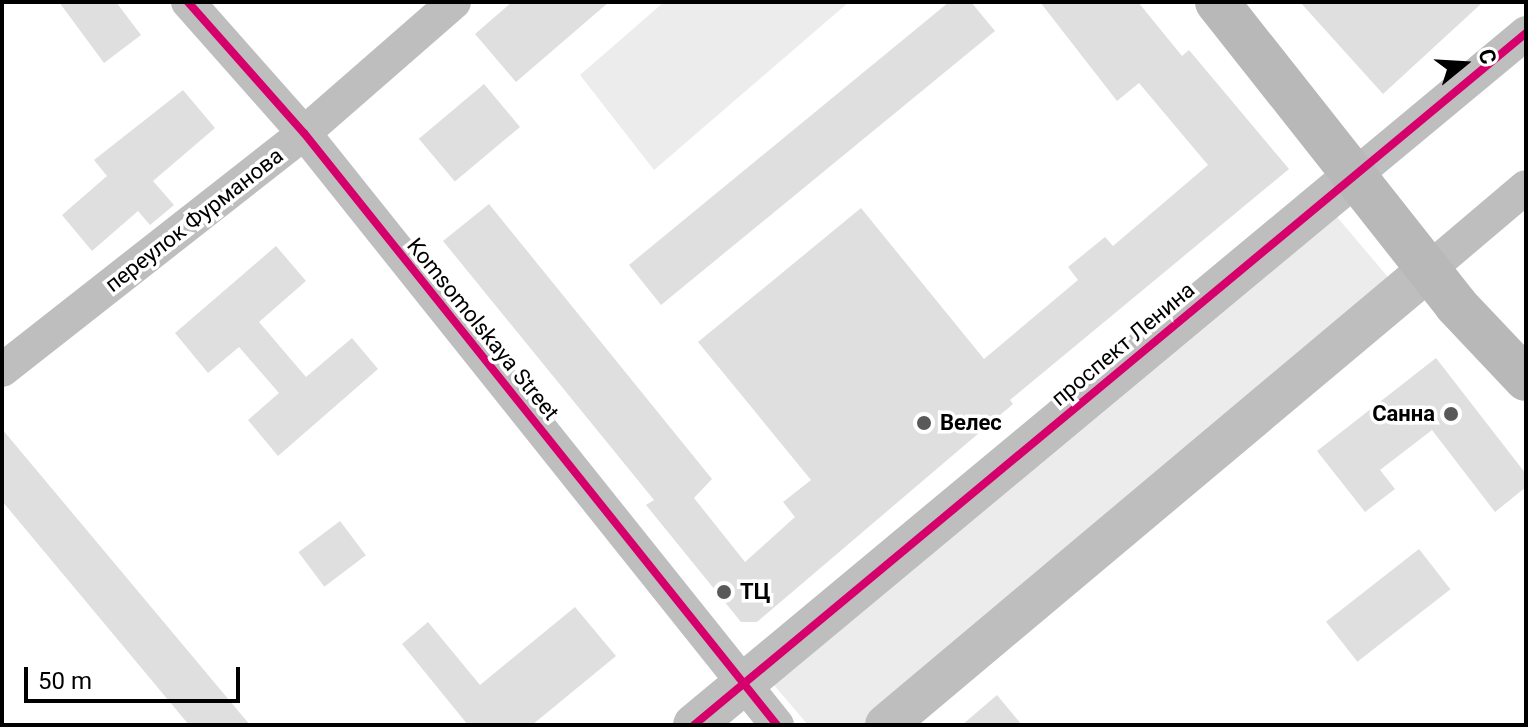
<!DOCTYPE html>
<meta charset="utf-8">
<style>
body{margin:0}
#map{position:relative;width:1528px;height:727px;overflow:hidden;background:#fff;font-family:Roboto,sans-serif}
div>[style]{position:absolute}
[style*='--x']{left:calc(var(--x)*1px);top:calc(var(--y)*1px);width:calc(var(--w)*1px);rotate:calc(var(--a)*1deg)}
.green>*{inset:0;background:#ececec}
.building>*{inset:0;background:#dfdfdf;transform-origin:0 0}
.minor>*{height:34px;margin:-17px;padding:0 17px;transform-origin:17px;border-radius:17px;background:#bebebe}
.tertiary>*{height:42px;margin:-21px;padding:0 21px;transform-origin:21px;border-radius:21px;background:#bebebe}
.secondary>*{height:44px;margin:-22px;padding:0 22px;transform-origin:22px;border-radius:22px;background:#b8b8b8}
.cycleway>*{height:8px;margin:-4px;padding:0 4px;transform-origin:4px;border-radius:4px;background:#d6006c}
.dots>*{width:22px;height:22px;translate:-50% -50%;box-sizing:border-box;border:4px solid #fff;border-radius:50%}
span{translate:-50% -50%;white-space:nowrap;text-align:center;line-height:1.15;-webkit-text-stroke:7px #fff;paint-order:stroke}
.street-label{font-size:22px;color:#000}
.poi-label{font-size:22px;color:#000;font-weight:700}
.right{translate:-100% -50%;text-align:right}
.left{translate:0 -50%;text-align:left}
.frame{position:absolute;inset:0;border:4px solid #000;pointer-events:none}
.north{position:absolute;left:1424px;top:24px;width:80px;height:80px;-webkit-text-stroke:6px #fff;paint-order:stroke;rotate:72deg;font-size:22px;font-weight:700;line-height:32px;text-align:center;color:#000}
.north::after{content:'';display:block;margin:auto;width:28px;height:36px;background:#000;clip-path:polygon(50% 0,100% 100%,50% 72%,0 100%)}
.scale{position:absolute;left:24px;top:667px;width:216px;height:36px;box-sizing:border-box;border:4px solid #000;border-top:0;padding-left:10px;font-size:24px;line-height:28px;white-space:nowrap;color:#000;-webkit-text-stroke:6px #fff;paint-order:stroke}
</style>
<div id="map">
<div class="green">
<div style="clip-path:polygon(664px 2px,849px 2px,654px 170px,580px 75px)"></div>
<div style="clip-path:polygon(1332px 211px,1393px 283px,870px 725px,808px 725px,773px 684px)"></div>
</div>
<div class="building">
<div style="clip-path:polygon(59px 2px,116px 2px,141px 35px,104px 63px)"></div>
<div style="clip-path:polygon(512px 2px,609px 2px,516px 82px,475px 34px)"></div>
<div style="clip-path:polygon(949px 2px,971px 2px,995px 31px,661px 305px,629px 265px)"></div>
<div style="clip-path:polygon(1040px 2px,1138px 2px,1182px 56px,1189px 50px,1289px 169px,1010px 400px,1013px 404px,757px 622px,741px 622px,646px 505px,654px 500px,443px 241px,489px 204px,712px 479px,694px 498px,745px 562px,795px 517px,783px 502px,811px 480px,698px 342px,861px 208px,984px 359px,1078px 280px,1068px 267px,1105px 237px,1113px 246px,1208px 165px,1139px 83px,1117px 101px)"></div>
<div style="clip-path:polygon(1300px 2px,1483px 2px,1383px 94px)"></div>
<div style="left:484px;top:84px;width:56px;height:85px;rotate:50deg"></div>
<div style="clip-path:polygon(183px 90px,215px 128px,153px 181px,174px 205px,150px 225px,138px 211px,92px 251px,62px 215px,107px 176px,94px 160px)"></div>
<div style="clip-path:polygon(276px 246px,306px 281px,259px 322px,306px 377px,352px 338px,378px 369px,278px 456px,248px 420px,279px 393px,239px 347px,208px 373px,175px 333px)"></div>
<div style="clip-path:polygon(1436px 358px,1526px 474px,1526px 487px,1495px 512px,1432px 430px,1380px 470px,1395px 489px,1365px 512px,1317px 451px)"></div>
<div style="clip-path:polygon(2px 429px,250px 725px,189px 725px,2px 501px)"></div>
<div style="left:340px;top:521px;width:43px;height:52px;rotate:53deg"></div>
<div style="left:1419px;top:549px;width:51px;height:118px;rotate:52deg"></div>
<div style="clip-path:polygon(575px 607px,616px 656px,532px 725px,468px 725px,402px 644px,428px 622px,480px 685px)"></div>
<div style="clip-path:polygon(997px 695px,1022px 725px,962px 725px)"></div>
</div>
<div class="minor">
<div style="--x:188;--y:2;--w:175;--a:48.5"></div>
<div style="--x:304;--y:133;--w:758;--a:51.38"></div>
<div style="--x:1354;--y:176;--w:224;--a:-39.7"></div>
<div style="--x:1428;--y:270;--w:128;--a:-40.3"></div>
<div style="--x:2;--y:370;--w:384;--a:-38.1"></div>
<div style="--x:304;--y:133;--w:199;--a:-41.1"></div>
</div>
<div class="tertiary">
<div style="--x:694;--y:725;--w:858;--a:-39.75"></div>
<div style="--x:886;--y:725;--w:708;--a:-40.01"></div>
</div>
<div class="secondary">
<div style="--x:1217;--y:2;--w:386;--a:51.7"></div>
<div style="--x:1456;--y:305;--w:102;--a:46.6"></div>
</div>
<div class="cycleway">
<div style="--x:188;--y:2;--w:175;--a:48.5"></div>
<div style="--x:304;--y:133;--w:758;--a:51.38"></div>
<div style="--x:694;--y:725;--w:1082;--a:-39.75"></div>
</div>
<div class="dots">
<div style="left:1451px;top:414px;background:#595959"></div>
<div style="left:924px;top:423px;background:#595959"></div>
<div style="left:724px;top:592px;background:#595959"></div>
</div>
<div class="street-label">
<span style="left:194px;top:220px;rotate:-38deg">переулок Фурманова</span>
<span style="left:483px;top:329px;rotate:51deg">Komsomolskaya Street</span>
<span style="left:1123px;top:344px;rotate:-40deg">проспект Ленина</span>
</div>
<div class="poi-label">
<span class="right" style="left:1435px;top:414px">Санна</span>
<span class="left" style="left:940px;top:423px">Велес</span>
<span class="left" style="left:740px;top:592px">ТЦ</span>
</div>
<div class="frame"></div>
<div class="north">С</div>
<div class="scale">50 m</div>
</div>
